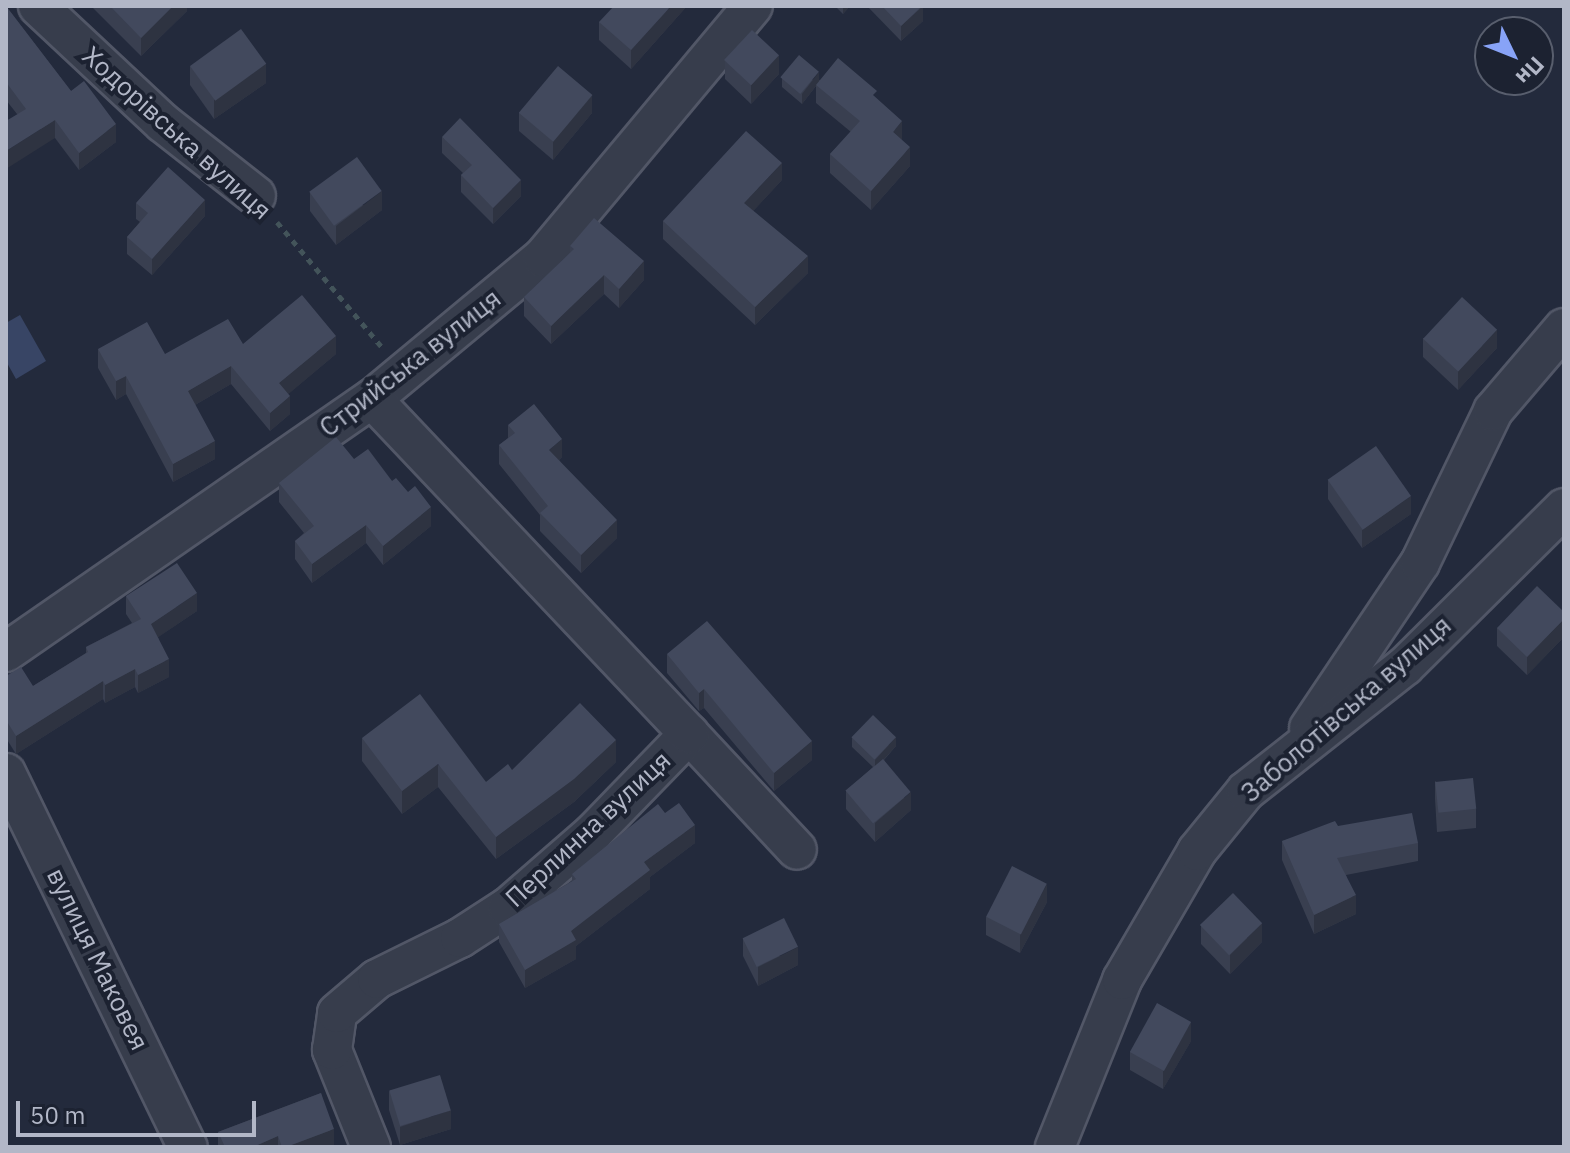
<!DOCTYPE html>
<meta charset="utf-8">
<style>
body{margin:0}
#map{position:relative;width:1570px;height:1153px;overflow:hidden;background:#232a3c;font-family:"IBM Plex Sans",sans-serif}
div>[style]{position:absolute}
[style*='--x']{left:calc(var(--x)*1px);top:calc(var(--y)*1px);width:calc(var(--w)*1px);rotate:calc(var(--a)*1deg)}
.water>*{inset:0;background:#384565}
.path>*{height:5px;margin-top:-2.5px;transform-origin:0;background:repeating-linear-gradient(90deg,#43545a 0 6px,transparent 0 12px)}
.roads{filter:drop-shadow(2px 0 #525767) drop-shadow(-2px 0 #525767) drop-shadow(0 2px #525767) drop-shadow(0 -2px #525767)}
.minor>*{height:38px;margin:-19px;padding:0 19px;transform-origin:19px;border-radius:19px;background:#373d4c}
.wall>*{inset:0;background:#393f50}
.shaded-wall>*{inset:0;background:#2e3341}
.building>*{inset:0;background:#42495d;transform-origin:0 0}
span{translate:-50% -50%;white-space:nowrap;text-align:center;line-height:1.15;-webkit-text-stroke:8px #1c2231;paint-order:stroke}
.street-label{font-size:26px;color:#b2b7c7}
.frame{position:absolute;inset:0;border:8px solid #b2b7c7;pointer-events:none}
.north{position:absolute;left:1474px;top:16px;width:80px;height:80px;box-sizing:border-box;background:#1c2231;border:2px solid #585e6d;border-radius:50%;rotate:133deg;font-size:22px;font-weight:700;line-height:32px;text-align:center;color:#b2b7c7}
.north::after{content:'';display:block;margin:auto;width:28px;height:36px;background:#88a3f7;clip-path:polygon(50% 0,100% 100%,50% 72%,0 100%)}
.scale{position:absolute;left:16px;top:1101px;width:240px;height:36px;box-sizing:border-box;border:4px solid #b2b7c7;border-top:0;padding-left:10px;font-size:24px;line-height:28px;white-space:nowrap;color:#b2b7c7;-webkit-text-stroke:6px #1c2231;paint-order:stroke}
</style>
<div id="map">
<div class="water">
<div style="clip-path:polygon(20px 315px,46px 361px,16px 379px,6px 361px,6px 323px)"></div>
</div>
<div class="path">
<div style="--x:277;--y:222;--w:162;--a:50"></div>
</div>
<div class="roads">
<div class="minor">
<div style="--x:38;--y:6;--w:171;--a:43.1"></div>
<div style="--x:163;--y:123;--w:118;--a:38.1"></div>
<div style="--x:6;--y:652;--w:445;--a:-34.7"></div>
<div style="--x:372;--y:399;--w:222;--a:-39.7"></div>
<div style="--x:543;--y:257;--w:327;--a:-50.1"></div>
<div style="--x:1309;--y:728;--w:199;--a:-56.1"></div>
<div style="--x:1420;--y:563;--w:169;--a:-64.3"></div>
<div style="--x:1493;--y:411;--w:109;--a:-49.5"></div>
<div style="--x:689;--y:734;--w:158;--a:47"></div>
<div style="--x:6;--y:773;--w:416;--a:64.1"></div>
<div style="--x:371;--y:1147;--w:105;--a:-111.9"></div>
<div style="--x:332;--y:1050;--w:37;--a:-82"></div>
<div style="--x:337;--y:1013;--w:52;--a:-40.4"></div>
<div style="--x:377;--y:979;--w:93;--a:-26.3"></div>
<div style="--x:460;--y:938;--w:57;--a:-32.9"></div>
<div style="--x:508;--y:907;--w:113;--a:-41"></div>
<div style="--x:593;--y:833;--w:138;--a:-45.9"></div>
<div style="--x:689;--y:734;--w:461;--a:-133.4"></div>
<div style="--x:1055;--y:1147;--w:180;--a:-68.1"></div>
<div style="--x:1122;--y:980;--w:149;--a:-59.8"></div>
<div style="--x:1197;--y:851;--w:77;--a:-50.8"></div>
<div style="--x:1246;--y:791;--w:202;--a:-38.2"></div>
<div style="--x:1405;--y:666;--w:224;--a:-44.8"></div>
</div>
</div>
<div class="wall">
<div style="clip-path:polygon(6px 6px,71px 91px,116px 142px,79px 170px,55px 138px,17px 114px,6px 100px)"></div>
<div style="clip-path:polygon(91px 6px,187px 6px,187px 11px,141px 56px)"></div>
<div style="clip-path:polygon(687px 6px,631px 69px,599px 40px,599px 22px)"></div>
<div style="clip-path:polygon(835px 6px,850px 6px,843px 14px)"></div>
<div style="clip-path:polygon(867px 6px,923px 6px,923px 21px,901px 41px)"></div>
<div style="clip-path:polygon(725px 61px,779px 74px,751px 104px,725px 79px)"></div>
<div style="clip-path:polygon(190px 66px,266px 83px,214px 119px,190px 85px)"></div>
<div style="clip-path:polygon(782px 78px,819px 80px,877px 99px,902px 140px,910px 166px,871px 210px,830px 173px,830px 154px,851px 132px,816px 103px,816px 86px,802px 104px,782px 87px)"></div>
<div style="clip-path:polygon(519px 113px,592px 113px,553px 160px,519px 131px)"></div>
<div style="clip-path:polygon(442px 137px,521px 196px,493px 224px,461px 192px,461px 175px,463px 173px,442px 153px)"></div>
<div style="clip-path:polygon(782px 180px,753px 211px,808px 273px,755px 325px,663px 239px,663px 221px)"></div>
<div style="clip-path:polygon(310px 192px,382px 210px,336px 245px,310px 211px)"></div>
<div style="clip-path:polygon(136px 203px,205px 216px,152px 275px,127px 254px,127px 237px,140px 222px,136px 219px)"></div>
<div style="clip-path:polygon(570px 246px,644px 280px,619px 308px,604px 294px,551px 344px,524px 316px,524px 297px,570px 253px)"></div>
<div style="clip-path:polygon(1423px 338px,1497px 348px,1458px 390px,1423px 357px)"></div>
<div style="clip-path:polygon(243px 344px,336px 354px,288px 394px,290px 414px,270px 431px,231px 384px,195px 405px,215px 459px,173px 482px,126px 394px,116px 400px,98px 368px,98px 349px,165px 354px)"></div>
<div style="clip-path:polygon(508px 425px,562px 457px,559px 460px,617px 538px,581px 573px,540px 531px,540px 515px,499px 464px,499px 445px,508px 438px)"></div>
<div style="clip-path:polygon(354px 459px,392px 481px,431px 526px,383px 565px,366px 543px,312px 583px,295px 559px,295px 541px,304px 533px,279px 502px,279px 483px)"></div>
<div style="clip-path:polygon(1328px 480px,1411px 514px,1362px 548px,1328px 499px)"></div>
<div style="clip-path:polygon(126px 596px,197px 611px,158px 637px,169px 677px,138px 693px,135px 687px,105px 703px,103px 699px,16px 754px,6px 738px,6px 676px,33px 686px,86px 653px,86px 647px,132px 623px,126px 614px)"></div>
<div style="clip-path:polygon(1564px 612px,1564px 637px,1527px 675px,1497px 646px,1497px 628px)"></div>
<div style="clip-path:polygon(667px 654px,812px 760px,774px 791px,704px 708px,699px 711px,667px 673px)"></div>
<div style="clip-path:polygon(362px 738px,486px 782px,512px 770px,616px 762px,574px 802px,496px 859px,438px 787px,402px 814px,362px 761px)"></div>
<div style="clip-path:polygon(852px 738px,896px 746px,884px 760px,911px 810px,875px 842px,846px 809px,846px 791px,873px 767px,852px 747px)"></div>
<div style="clip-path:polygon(1435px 781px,1476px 809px,1476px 828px,1437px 832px,1435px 799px)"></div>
<div style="clip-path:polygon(665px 813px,695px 843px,650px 877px,650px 889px,576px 946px,576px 959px,525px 988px,499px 942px,499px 924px,572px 881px,572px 874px)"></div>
<div style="clip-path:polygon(1338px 826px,1418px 843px,1418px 861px,1346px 875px,1356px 914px,1314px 934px,1282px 860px,1282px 841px)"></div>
<div style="clip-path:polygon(1047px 902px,1020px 953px,986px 935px,986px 917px)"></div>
<div style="clip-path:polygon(1201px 926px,1262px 942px,1230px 974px,1201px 944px)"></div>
<div style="clip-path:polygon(743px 938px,798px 965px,758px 986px,743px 956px)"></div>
<div style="clip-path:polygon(1191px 1041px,1163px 1089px,1130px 1070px,1130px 1052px)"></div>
<div style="clip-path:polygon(389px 1091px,451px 1129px,400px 1145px,389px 1110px)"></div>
<div style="clip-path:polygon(321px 1093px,334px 1145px,329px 1147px,218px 1147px,218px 1132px)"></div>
</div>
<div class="shaded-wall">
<div style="clip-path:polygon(173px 6px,187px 6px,187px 11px,141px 56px,141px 38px)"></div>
<div style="clip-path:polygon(671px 6px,687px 6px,631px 69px,631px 50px)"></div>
<div style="clip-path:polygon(843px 6px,850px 6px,843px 14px)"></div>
<div style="clip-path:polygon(923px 6px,923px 21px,901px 41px,901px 26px)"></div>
<div style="clip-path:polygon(779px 55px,779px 74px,751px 104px,751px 85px)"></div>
<div style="clip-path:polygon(266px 64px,266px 83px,214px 119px,214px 100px)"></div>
<div style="clip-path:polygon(819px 72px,819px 82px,802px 104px,802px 94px)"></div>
<div style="clip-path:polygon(592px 95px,592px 113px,553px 160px,553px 141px)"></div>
<div style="clip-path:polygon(55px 120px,55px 138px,6px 169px,6px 151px)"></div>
<div style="clip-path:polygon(902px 121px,902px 140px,893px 132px)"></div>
<div style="clip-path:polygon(116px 124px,116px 142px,79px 170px,79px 153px)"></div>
<div style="clip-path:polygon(910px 147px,910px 166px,871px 210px,871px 191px)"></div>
<div style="clip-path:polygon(782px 163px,782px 180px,744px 221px,744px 203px)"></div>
<div style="clip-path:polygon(521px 180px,521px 196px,493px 224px,493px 208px)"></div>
<div style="clip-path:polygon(382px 191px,382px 210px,336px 245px,336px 226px)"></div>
<div style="clip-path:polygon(205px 200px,205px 216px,152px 275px,152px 259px)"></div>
<div style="clip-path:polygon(808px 256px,808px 273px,755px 325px,755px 307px)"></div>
<div style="clip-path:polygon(644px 261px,644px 280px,619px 308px,619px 289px)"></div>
<div style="clip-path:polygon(604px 275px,604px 294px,551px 344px,551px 326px)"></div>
<div style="clip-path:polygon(1497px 330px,1497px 348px,1458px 390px,1458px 371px)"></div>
<div style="clip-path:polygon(336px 336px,336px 354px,279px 402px,279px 383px)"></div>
<div style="clip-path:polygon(231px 366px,231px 384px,188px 409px,188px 391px)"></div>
<div style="clip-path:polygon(126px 376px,126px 394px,116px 400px,116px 381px)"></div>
<div style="clip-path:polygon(290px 396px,290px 414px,270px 431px,270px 413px)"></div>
<div style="clip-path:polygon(562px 439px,562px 457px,549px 468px,549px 450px)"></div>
<div style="clip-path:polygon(215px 441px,215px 459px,173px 482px,173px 464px)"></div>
<div style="clip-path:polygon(1411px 496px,1411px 514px,1362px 548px,1362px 530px)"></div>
<div style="clip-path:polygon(431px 507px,431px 526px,383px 565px,383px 546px)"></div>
<div style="clip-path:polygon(617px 520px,617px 538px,581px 573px,581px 555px)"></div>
<div style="clip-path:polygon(366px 525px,366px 543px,312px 583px,312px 564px)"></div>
<div style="clip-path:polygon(197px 593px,197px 611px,151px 642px,151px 624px)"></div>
<div style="clip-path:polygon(1564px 619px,1564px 637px,1527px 675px,1527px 657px)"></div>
<div style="clip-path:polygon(169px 659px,169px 677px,138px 693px,138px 675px)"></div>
<div style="clip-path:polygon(135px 669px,135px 687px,105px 703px,105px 685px)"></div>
<div style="clip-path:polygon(103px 681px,103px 699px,16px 754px,16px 736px)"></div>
<div style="clip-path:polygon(704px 689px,704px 708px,699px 711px,699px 693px)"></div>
<div style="clip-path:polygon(896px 737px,896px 746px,875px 769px,875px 760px)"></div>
<div style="clip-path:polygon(616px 740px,616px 762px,574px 802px,496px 859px,496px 837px)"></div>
<div style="clip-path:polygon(812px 741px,812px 760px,774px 791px,774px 773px)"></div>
<div style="clip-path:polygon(438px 764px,438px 787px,402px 814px,402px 791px)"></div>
<div style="clip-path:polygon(911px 792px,911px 810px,875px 842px,875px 823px)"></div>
<div style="clip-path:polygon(695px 825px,695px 843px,650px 877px,650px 889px,576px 946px,576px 959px,525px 988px,525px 970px,571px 931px,644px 862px)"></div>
<div style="clip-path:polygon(1047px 884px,1047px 902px,1020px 953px,1020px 934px)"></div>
<div style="clip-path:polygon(1356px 895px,1356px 914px,1314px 934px,1314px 915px)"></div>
<div style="clip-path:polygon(1262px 923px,1262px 942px,1230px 974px,1230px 955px)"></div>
<div style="clip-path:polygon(798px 947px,798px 965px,758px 986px,758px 967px)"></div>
<div style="clip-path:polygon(1191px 1022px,1191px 1041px,1163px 1089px,1163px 1071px)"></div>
<div style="clip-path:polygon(451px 1110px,451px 1129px,400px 1145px,400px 1127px)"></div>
<div style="clip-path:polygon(334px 1129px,334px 1145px,329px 1147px,286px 1147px)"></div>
<div style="clip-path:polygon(278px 1136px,278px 1147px,253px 1147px)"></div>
</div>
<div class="building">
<div style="clip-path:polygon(6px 6px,71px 91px,84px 81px,116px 124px,79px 153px,55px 120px,6px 151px,6px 121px,26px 109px,6px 82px)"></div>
<div style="clip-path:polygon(110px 6px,173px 6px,141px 38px)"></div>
<div style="clip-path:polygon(614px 6px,671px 6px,631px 50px,599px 22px)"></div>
<div style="clip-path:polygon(882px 6px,922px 6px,901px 26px)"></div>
<div style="left:241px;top:29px;width:43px;height:63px;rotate:54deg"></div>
<div style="left:752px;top:30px;width:37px;height:41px;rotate:43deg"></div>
<div style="left:799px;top:55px;width:26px;height:29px;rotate:40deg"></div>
<div style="clip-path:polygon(838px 58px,877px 91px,873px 95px,902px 121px,893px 132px,910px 147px,871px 191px,830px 154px,860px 121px,816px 85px)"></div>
<div style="left:558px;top:66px;width:45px;height:61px;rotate:40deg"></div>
<div style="clip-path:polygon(460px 118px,521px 180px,493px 208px,461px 175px,472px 165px,442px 137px)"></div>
<div style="clip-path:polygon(746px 131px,782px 163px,744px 203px,808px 256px,755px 307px,663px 221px)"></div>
<div style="left:357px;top:157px;width:42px;height:59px;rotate:54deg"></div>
<div style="clip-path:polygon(168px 167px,205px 200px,152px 259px,127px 237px,148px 213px,136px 203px)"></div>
<div style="clip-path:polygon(594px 218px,644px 261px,619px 289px,604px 275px,551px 326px,524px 297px,574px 249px,570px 246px)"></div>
<div style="clip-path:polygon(302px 295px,336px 336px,279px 383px,290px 396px,270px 413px,231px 366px,188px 391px,215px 441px,173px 464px,126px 376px,116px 381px,98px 349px,147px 322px,165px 354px,228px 319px,243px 344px)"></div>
<div style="left:1462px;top:297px;width:48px;height:57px;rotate:43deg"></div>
<div style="clip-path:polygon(534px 404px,562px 439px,549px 450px,617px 520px,581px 555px,540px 513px,548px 506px,499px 445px,515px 433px,508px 425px)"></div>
<div style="clip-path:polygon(336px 437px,354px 459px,368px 449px,392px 481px,396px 478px,408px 492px,415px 486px,431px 507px,383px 546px,366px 525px,312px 564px,295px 541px,314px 526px,279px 483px)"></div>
<div style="left:1376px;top:446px;width:61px;height:59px;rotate:55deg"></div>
<div style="clip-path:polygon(177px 563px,197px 593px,151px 624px,169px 659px,138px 675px,135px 669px,105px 685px,103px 681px,16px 736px,6px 720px,6px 676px,21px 667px,33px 686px,88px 652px,86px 647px,141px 619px,126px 596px)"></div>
<div style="clip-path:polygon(1537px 586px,1564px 612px,1564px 619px,1527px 657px,1497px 628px)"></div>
<div style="clip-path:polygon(707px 621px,812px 741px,774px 773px,704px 689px,699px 693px,667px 654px)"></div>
<div style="clip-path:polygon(420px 694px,486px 782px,508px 764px,512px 770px,580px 703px,616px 740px,574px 779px,496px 837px,438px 764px,402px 791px,362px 738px)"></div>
<div style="left:873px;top:715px;width:32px;height:31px;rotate:44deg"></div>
<div style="left:883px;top:759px;width:43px;height:49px;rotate:50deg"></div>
<div style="left:1473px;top:778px;width:31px;height:38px;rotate:84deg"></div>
<div style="clip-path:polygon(679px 803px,695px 825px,644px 862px,650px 870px,571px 931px,576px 940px,525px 970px,499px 924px,576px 879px,572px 874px,658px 804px,665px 813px)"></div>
<div style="clip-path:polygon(1412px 813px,1418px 843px,1337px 858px,1356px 895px,1314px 915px,1282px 841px,1335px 821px,1338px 826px)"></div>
<div style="left:1012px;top:866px;width:39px;height:57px;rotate:27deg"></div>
<div style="left:1233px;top:893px;width:42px;height:46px;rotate:46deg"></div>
<div style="left:784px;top:918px;width:32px;height:46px;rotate:64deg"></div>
<div style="left:1157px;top:1003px;width:39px;height:56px;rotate:29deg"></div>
<div style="left:440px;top:1075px;width:37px;height:53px;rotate:73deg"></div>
<div style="clip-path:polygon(321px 1093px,334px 1129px,286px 1147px,282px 1147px,278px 1136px,253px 1147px,225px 1147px,218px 1132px)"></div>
</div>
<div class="street-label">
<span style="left:177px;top:133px;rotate:42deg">Ходорівська вулиця</span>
<span style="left:410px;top:363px;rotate:-38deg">Стрийська вулиця</span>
<span style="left:1346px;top:709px;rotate:-41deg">Заболотівська вулиця</span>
<span style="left:588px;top:829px;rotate:-43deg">Перлинна вулиця</span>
<span style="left:98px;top:959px;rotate:64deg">вулиця Маковея</span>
</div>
<div class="frame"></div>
<div class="north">Пн</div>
<div class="scale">50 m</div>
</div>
